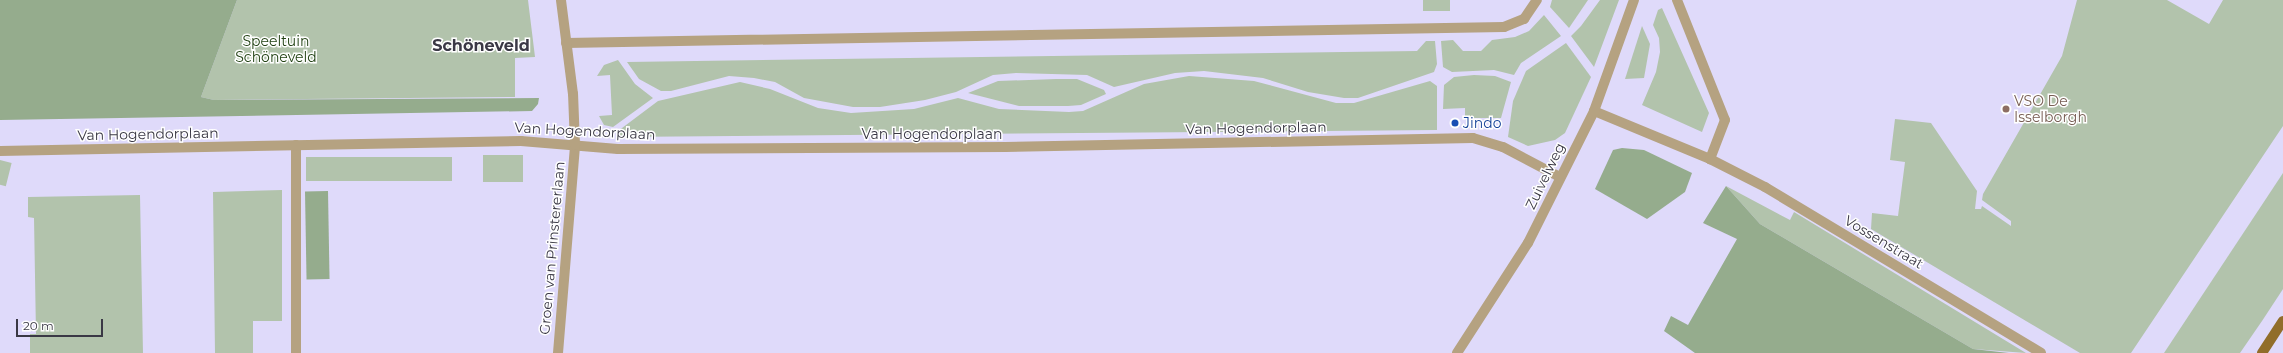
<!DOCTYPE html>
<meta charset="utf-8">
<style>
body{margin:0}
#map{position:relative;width:2283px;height:353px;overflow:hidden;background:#dfdafa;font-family:Montserrat,sans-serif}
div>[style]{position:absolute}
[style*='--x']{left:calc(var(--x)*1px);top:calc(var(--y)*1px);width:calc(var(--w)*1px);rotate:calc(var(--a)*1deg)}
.green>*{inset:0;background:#b2c3ac;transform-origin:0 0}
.forest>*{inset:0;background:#95ac8d;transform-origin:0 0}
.service>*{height:10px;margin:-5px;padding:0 5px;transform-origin:5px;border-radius:5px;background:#b5a281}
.minor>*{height:10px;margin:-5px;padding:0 5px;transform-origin:5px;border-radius:5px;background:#b5a281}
.tertiary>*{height:10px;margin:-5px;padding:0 5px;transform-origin:5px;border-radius:5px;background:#b5a281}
.primary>*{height:10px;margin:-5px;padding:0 5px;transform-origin:5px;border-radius:5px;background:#916d2a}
.dots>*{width:11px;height:11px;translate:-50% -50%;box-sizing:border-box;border:2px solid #fff;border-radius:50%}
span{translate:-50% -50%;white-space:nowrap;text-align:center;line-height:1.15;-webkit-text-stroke:3px #fff;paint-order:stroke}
.park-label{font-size:14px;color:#214113}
.education-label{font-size:14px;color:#785e54}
.left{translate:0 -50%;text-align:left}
.transit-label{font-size:14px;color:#164399}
.street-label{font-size:14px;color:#3a3845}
.quarter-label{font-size:16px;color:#3a3845;font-weight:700}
.scale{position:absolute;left:16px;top:319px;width:87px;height:18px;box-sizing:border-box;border:2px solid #3a3845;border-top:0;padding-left:5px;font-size:12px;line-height:14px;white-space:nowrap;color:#3a3845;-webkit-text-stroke:3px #fff;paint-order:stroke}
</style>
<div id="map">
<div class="green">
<div style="clip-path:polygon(237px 0,528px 0,535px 57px,515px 58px,515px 97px,214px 100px,201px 97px)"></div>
<div style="left:1423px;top:0;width:27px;height:11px"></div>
<div style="clip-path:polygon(1552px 0,1588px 0,1569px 28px,1550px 7px)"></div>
<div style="clip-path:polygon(1600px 0,1619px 0,1594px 67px,1571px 36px,1581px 26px)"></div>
<div style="clip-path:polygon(2077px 0,2167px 0,2209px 24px,2223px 0,2283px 0,2283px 126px,2131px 353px,2080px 353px,1871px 229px,1872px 213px,1898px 216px,1905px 162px,1890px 160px,1895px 119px,1931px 123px,1977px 191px,1975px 209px,1981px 209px,1982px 206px,2011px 226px,2011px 221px,1982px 200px,1983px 194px,2062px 56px)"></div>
<div style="clip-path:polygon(1662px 8px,1709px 113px,1702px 132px,1642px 105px,1656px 72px,1660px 52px,1659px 38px,1653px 25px,1658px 10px)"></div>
<div style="clip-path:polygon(1544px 15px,1561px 36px,1521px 63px,1514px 75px,1494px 70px,1452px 72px,1443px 67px,1441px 41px,1453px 40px,1463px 51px,1481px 51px,1492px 40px,1515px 37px,1529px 31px)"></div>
<div style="clip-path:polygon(1642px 26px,1650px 44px,1644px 78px,1625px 79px)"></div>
<div style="clip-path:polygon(1426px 41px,1435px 41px,1437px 64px,1434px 72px,1358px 98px,1344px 98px,1308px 92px,1263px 78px,1204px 71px,1175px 73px,1114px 87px,1087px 75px,1016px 73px,993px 75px,956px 92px,925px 100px,880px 107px,853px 107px,804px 98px,775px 82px,754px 78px,729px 76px,671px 91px,661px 91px,639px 79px,627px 62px,1417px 51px)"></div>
<div style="clip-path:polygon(1566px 43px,1591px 77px,1565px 133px,1555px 140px,1528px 146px,1508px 137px,1513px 101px,1526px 71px)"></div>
<div style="clip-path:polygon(618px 60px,635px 84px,653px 98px,613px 127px,604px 125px,599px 116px,612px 115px,610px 75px,597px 76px,604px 65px)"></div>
<div style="clip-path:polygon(1474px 75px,1495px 76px,1511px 82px,1501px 118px,1465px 118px,1465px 108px,1443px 109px,1444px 85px,1454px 77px)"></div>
<div style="clip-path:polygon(1189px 76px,1254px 81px,1336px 103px,1354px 103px,1430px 81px,1437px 86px,1437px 130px,618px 137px,618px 131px,658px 101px,740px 82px,770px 89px,818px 108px,851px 113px,914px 109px,958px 98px,999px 109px,1069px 112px,1083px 111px,1144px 84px)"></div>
<div style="clip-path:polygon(1056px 79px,1077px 79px,1104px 90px,1106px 94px,1081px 105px,1068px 106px,1019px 106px,968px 93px,998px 81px)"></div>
<div style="left:483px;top:155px;width:40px;height:27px"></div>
<div style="left:452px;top:157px;width:24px;height:146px;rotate:90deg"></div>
<div style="left:0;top:160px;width:12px;height:24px;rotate:14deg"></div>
<div style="clip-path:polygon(2283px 173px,2283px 289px,2262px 321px,2240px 353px,2164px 353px)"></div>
<div style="clip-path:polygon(1726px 186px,1790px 220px,1794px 212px,2026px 353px,1973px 349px,1760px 224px)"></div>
<div style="clip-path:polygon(282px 190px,282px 321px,253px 321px,253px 353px,215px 353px,213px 192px)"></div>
<div style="clip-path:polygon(140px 195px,143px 353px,30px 353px,30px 334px,36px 334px,34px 218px,28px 217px,28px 197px)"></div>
</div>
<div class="forest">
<div style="clip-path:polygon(0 0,237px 0,201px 97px,214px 100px,539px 98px,538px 104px,532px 111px,0 120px)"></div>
<div style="clip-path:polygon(1622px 148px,1644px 150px,1692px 173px,1685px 192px,1647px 219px,1595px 189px,1613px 150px)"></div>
<div style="clip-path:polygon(1726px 186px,1760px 224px,1823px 261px,1973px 349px,2009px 353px,1695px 353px,1664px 331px,1671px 316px,1688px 325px,1737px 239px,1703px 223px)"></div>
<div style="left:328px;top:191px;width:88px;height:23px;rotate:89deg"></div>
</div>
<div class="service">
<div style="--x:296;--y:353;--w:208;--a:-90"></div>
</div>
<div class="minor">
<div style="--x:1677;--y:0;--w:129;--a:68.2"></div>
<div style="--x:1725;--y:120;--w:42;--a:111"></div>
<div style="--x:566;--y:43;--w:938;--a:-0.98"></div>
<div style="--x:1504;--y:27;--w:22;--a:-22"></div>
<div style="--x:1524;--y:19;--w:23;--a:-56"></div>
<div style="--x:1594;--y:111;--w:126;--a:22.5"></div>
<div style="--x:1710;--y:159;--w:62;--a:27"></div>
<div style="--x:1765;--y:187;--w:322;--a:31"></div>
<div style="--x:0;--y:151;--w:521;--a:-1.1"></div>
<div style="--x:521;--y:141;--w:97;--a:4.7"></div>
<div style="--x:618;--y:149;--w:387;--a:-0.3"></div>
<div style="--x:1005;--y:147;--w:468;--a:-1.1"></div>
<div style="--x:1473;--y:138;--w:31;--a:17"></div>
<div style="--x:1503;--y:147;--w:64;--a:27.8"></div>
<div style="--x:558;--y:353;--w:209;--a:-85.3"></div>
<div style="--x:575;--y:145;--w:51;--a:-92.2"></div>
<div style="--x:573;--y:94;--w:95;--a:-97.3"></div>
</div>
<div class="tertiary">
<div style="--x:1457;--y:353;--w:131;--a:-57.2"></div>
<div style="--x:1528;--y:243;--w:148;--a:-63.4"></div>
<div style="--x:1594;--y:111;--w:118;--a:-70.2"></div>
</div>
<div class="primary">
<div style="--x:2262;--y:353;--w:38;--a:-57"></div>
</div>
<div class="dots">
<div style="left:2006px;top:109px;background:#8d6e63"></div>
<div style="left:1455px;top:123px;background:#1a4fb4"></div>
</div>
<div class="park-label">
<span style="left:276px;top:49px">Speeltuin<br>Schöneveld</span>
</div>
<div class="education-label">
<span class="left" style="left:2014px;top:109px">VSO De<br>Isselborgh</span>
</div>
<div class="transit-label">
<span class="left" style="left:1463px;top:123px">Jindo</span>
</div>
<div class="street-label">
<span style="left:1256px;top:128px;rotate:-1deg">Van Hogendorplaan</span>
<span style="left:585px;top:131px;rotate:3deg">Van Hogendorplaan</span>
<span style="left:148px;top:134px;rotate:-1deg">Van Hogendorplaan</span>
<span style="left:932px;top:134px">Van Hogendorplaan</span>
<span style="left:1545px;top:176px;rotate:-64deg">Zuivelweg</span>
<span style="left:1884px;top:242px;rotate:31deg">Vossenstraat</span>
<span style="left:552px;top:248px;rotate:-85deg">Groen van Prinstererlaan</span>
</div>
<div class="quarter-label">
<span style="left:481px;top:46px">Schöneveld</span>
</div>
<div class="scale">20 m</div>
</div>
